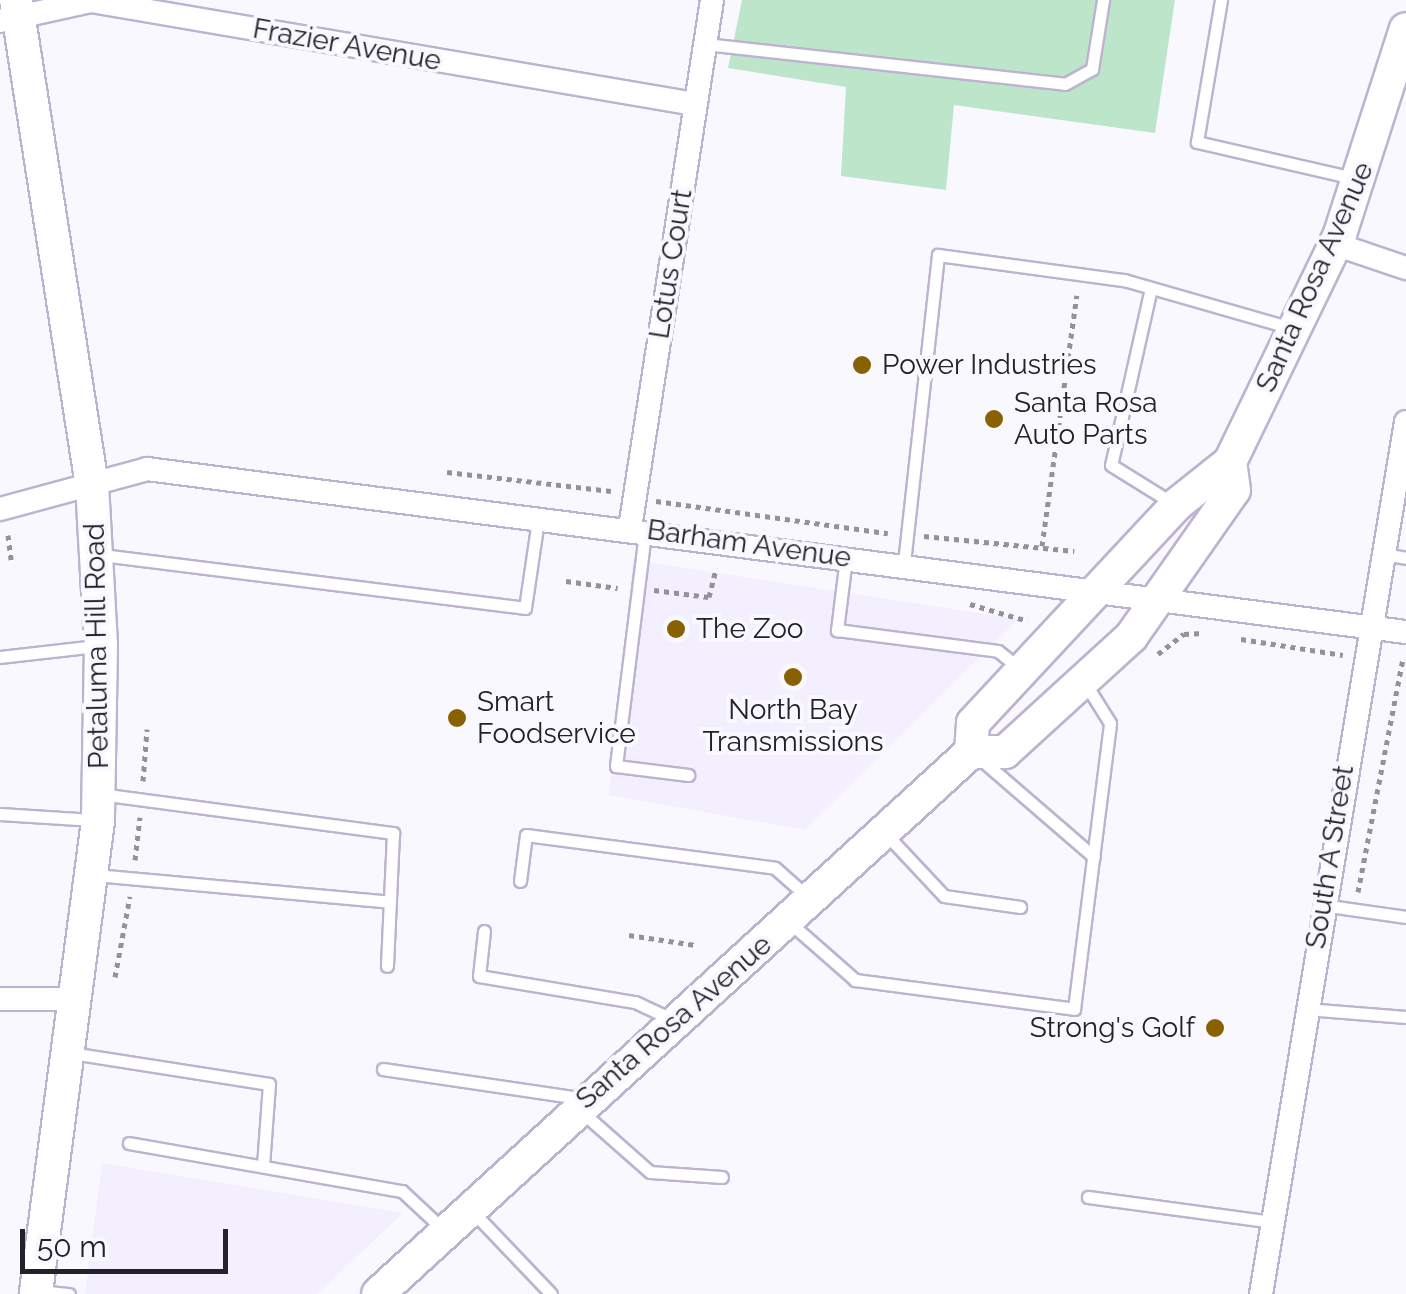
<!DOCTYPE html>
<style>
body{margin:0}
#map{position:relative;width:1406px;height:1294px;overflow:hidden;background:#faf8ff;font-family:Raleway,sans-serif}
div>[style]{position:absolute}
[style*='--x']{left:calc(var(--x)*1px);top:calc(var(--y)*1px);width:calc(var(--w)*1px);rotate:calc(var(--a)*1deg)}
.built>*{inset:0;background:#f4efff}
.green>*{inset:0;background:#bde5ca}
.path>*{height:5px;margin-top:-2.5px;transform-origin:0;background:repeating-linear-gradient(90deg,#94919a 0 5px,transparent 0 10px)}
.roads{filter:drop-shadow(2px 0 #bdb3d1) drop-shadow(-2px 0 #bdb3d1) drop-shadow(0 2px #bdb3d1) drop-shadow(0 -2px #bdb3d1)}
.lane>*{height:11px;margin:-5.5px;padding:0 5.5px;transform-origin:5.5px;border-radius:5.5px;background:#fff}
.street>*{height:22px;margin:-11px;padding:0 11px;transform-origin:11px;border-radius:11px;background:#fff}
.secondary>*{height:32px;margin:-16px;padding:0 16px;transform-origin:16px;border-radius:16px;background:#fff}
.dots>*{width:28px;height:28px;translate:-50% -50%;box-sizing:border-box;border:5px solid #faf8ff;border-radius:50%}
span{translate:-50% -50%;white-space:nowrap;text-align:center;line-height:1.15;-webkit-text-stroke:8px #faf8ff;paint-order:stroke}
.street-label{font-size:28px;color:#24202c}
.poi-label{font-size:28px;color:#24202c}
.left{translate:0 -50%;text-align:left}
.right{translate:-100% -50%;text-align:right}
.scale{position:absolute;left:20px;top:1229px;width:208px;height:45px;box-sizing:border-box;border:5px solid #24202c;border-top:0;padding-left:12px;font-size:30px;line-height:35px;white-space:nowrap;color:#24202c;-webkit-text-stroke:8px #faf8ff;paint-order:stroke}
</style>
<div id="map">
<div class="built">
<div style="clip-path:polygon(633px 560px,1018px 619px,805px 830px,609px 795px)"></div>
<div style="clip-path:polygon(102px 1163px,403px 1213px,317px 1294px,85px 1294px)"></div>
</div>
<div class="green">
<div style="clip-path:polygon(742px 0,1175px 0,1155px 133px,954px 105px,946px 190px,841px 176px,846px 87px,728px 68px)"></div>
</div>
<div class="path">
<div style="--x:447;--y:472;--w:165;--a:6.6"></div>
<div style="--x:656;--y:501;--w:234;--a:7.9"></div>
<div style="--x:8;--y:535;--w:25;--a:83"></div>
<div style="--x:924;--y:536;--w:151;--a:5.7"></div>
<div style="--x:1042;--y:546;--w:253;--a:-82.1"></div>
<div style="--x:566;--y:581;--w:52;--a:7.7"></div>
<div style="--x:654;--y:590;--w:55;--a:7.3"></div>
<div style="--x:709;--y:597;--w:30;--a:-76"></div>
<div style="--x:970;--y:604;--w:60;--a:16.3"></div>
<div style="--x:1241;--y:639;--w:103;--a:8.9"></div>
<div style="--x:1158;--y:654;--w:33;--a:-38"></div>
<div style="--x:1184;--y:634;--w:19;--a:-3"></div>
<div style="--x:143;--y:781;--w:52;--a:-85.6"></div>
<div style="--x:135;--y:860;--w:43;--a:-83.4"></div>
<div style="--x:1358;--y:892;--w:237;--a:-79.1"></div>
<div style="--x:629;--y:935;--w:67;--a:8.6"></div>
<div style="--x:115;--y:977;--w:82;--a:-79.5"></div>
</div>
<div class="roads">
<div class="lane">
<div style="--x:1221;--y:0;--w:144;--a:99.6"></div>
<div style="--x:1197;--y:142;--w:160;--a:13"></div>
<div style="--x:705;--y:44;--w:362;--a:6.3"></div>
<div style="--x:1065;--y:84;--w:31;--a:-29"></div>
<div style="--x:1092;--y:69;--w:70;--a:-80.9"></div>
<div style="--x:1151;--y:288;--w:181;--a:102.7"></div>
<div style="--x:1111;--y:465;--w:74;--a:31.8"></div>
<div style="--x:645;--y:533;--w:235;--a:97.1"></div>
<div style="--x:616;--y:766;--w:73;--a:7.1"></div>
<div style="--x:1384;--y:554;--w:22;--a:10"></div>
<div style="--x:101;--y:555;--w:427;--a:7.1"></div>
<div style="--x:525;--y:608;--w:89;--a:-81.6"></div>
<div style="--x:846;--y:558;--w:73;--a:97.1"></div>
<div style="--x:837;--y:630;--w:162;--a:7.4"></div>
<div style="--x:998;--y:651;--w:28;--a:39"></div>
<div style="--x:904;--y:563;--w:310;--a:-83.7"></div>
<div style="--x:938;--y:255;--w:188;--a:7.7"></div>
<div style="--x:1124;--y:280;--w:174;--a:16"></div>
<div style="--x:0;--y:657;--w:98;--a:-6.5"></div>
<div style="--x:984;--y:762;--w:145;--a:40.8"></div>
<div style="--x:100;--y:794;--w:296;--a:7.6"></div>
<div style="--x:393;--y:833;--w:133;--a:92.6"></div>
<div style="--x:0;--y:814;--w:94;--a:3.7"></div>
<div style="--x:885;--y:833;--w:86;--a:46.9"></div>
<div style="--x:944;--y:896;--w:77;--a:8.2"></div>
<div style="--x:95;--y:875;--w:296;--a:5.2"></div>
<div style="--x:520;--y:881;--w:46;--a:-82.6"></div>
<div style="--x:526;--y:835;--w:251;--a:7.5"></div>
<div style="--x:775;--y:868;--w:45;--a:41.4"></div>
<div style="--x:1322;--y:905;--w:85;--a:8.1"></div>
<div style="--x:789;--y:922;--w:88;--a:41.3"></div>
<div style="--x:855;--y:980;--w:221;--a:7.5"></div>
<div style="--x:1074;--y:1009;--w:288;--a:-82.8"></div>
<div style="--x:1110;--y:723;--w:47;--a:-122"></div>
<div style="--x:484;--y:931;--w:45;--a:96.3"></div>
<div style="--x:479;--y:976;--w:158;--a:9.5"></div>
<div style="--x:635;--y:1002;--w:40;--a:25"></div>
<div style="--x:1306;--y:1009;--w:100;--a:4.6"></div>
<div style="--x:71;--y:1053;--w:200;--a:8.9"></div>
<div style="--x:269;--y:1084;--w:81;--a:94.2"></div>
<div style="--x:383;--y:1069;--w:205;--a:8.4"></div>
<div style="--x:583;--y:1113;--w:89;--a:41.4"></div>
<div style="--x:650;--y:1172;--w:72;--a:4"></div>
<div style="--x:129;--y:1143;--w:277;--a:10"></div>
<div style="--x:402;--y:1191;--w:59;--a:42.9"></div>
<div style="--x:1088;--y:1197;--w:186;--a:7.7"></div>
<div style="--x:473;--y:1212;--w:113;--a:46.4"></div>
<div style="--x:40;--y:1291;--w:29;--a:6"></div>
</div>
<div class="street">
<div style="--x:0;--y:21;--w:93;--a:-12.4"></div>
<div style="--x:91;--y:1;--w:613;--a:9.68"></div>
<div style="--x:1335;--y:244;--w:75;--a:18.7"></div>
<div style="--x:0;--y:509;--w:152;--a:-15.2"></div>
<div style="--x:147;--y:469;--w:1270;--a:7.38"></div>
<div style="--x:630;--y:528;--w:534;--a:-81.17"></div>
<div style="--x:0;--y:999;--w:75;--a:0"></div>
<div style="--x:1261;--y:1294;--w:884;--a:-80.56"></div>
</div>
<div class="secondary">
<div style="--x:16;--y:0;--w:490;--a:81.1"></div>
<div style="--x:92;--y:484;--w:161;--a:86.8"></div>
<div style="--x:101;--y:645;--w:176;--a:91"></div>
<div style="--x:98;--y:821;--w:477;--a:97.5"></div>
<div style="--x:971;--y:752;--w:34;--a:0"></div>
<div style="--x:1005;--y:752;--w:171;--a:-42.4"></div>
<div style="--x:1131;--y:637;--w:179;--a:-55"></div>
<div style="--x:1234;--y:490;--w:28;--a:-98"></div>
<div style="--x:378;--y:1294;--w:803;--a:-42.43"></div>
<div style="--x:971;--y:752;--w:29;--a:-86"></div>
<div style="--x:973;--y:723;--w:298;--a:-47"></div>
<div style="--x:1176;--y:505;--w:69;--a:-38.5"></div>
<div style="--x:1230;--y:462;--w:253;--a:-64.2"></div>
<div style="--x:1340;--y:234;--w:215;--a:-72.2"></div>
</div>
</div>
<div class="dots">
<div style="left:862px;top:365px;background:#886200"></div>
<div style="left:994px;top:419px;background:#886200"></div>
<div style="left:676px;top:629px;background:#886200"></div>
<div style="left:793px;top:677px;background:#886200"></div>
<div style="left:457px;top:718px;background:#886200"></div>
<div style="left:1215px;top:1028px;background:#886200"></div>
</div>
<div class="street-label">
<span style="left:347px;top:45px;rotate:10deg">Frazier Avenue</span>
<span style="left:671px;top:264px;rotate:-81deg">Lotus Court</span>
<span style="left:1315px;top:277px;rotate:-66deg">Santa Rosa Avenue</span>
<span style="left:749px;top:544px;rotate:8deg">Barham Avenue</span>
<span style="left:97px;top:646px;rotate:-91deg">Petaluma Hill Road</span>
<span style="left:1330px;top:857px;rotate:-81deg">South A Street</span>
<span style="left:674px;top:1022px;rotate:-41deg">Santa Rosa Avenue</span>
</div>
<div class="poi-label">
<span class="left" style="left:882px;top:365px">Power Industries</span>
<span class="left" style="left:1014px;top:419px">Santa Rosa<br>Auto Parts</span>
<span class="left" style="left:696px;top:629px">The Zoo</span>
<span class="left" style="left:477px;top:718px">Smart<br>Foodservice</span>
<span style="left:793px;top:726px">North Bay<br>Transmissions</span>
<span class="right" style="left:1195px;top:1028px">Strong's Golf</span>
</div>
<div class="scale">50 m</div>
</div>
